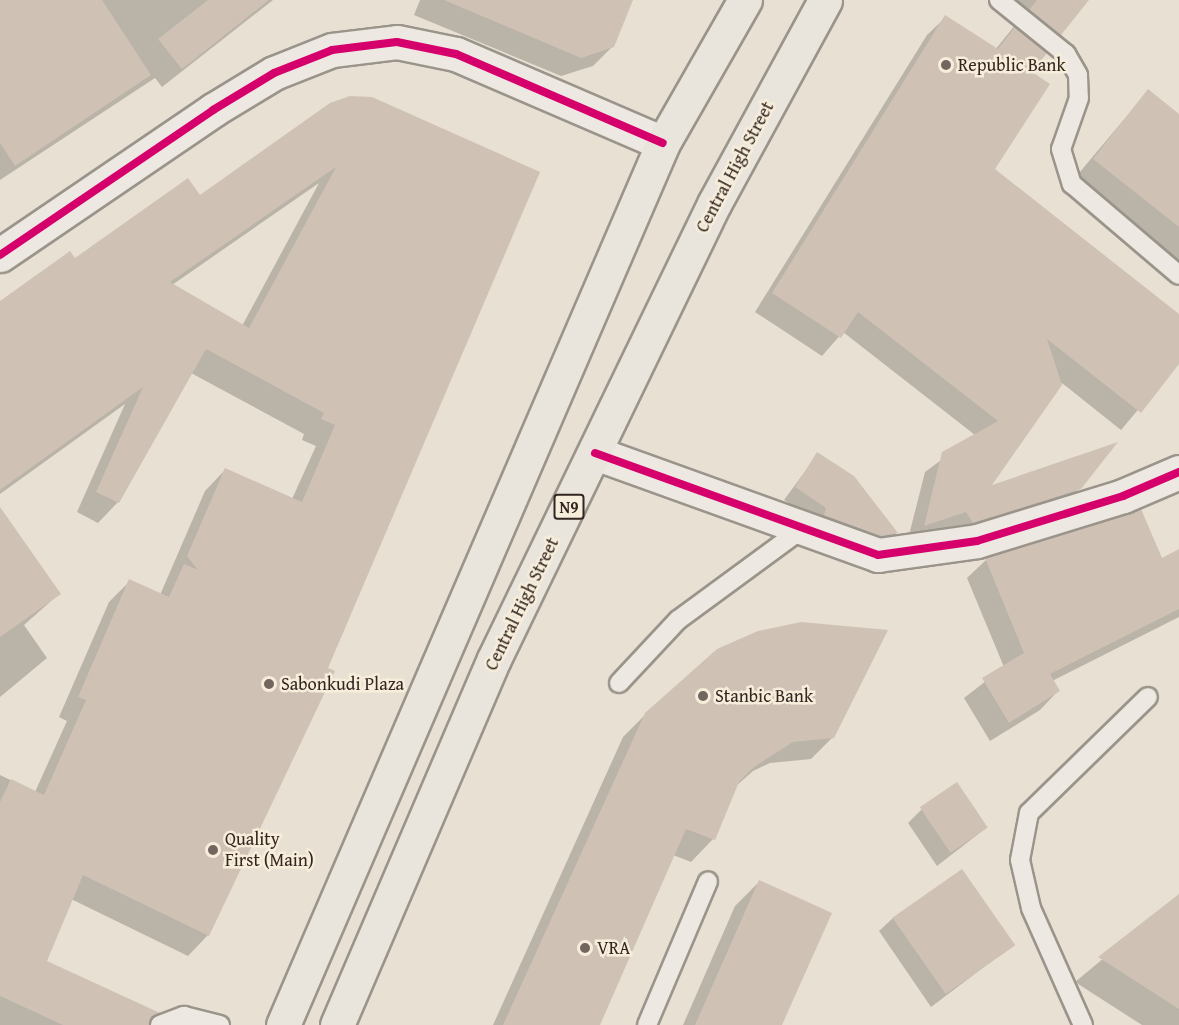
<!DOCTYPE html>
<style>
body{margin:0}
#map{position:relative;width:1179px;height:1025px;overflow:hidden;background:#e8e0d2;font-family:"Gentium Book Plus",serif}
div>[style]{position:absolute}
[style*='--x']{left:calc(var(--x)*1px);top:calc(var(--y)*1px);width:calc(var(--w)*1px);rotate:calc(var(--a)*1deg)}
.shadow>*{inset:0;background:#0003}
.building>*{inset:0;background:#d0c1b5;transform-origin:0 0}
.roads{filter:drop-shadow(2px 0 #9a948b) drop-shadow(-2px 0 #9a948b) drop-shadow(0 2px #9a948b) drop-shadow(0 -2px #9a948b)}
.service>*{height:18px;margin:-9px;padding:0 9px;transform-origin:9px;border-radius:9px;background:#ede8e1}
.minor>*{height:33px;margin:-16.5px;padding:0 16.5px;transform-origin:16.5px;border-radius:16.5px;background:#ede8e1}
.trunk>*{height:33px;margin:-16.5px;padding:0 16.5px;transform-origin:16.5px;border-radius:16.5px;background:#eae5dc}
.cycleway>*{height:8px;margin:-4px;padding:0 4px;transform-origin:4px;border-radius:4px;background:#d6006c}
.dots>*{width:16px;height:16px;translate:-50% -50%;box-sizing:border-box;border:3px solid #f7eddb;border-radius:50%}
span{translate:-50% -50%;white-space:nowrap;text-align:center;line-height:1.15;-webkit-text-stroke:5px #f7eddb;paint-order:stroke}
.shield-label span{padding:2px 4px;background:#f7eddb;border:2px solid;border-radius:4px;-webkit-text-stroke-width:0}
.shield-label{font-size:16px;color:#33251f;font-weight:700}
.poi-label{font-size:18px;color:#33251f}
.left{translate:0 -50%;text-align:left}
.street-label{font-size:18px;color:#33251f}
</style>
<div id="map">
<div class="shadow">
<div style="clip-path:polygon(0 0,273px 0,162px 87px,155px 78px,0 180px)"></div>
<div style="clip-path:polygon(420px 0,631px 0,613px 46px,593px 66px,561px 76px,414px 15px)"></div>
<div style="clip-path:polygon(1006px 0,1087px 0,1030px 72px,993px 169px,1179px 316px,1179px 361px,1121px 430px,1062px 383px,988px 488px,1080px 488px,1061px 507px,907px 543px,925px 472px,975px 435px,843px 332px,822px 356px,755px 312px,927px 35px,946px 17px,995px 50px,1024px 14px)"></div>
<div style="clip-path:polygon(1148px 91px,1179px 116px,1179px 262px,1074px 179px)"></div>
<div style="clip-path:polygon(evenodd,330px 104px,538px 172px,208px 935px,188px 956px,71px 899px,45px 962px,131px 1025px,0 1025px,0 775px,35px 792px,67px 721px,59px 717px,109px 602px,130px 581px,160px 595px,205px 491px,225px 470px,292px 499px,316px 446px,302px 440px,304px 434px,191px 373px,118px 502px,98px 523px,77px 512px,125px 404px,0 494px,0 305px,200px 197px,330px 104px,319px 183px,242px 326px,172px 285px,319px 183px)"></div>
<div style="clip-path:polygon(818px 454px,896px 533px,884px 545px,815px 521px,784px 500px)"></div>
<div style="clip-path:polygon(0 510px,59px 594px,24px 625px,47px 658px,0 697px)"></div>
<div style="clip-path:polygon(1140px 511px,1161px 560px,1179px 551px,1179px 617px,1052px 681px,1058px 691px,1040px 710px,990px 741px,964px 698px,1004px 667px,967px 578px,986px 560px)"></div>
<div style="clip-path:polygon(646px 714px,833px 737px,811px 759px,770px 763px,753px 771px,736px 786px,713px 839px,691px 862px,673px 855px,598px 1025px,493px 1025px,623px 737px)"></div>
<div style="clip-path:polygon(921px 810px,986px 828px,937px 866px,908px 823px)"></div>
<div style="clip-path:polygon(759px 882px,781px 1025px,683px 1025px,735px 906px)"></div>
<div style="clip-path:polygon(1179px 896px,1179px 1025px,1142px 1025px,1075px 982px)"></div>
<div style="clip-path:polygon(893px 918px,1013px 945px,931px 1007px,879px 931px)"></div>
</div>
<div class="building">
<div style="clip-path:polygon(0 0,102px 0,151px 75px,15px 166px,0 143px)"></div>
<div style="clip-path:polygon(208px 0,269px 0,182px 69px,158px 39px)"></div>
<div style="clip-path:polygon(444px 0,633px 0,614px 47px,581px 58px)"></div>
<div style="clip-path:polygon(1037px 0,1089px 0,1061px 35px,1029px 10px)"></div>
<div style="clip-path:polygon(945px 15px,998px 49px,1015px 27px,1047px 53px,1032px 72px,1050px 84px,995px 169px,1179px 314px,1179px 364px,1141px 413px,1047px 339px,1062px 385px,992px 485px,1118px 442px,1081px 489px,973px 523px,966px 512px,924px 526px,942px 452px,998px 421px,858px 312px,841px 338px,772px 293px)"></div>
<div style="clip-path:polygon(1148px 89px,1179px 114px,1179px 227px,1093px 159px)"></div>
<div style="clip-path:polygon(evenodd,350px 96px,372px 97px,540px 172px,328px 668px,335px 671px,209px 936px,83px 875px,47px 961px,160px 1013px,149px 1025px,63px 1025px,0 996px,0 802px,11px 779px,44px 795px,86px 700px,78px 697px,129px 579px,169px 597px,184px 564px,198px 570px,187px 556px,225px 468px,302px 502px,335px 425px,321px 419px,324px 413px,206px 349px,119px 503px,96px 492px,143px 387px,0 490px,0 301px,70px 251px,75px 258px,188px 178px,200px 195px,330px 103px,350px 96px,336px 167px,249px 328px,170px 282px,336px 167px)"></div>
<div style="clip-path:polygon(817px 452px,854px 476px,898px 533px,880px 536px,824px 515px,826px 508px,795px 487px)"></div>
<div style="clip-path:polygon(0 507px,61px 594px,0 637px)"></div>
<div style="clip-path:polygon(1141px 509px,1162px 558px,1179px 549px,1179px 609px,1050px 674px,1060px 691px,1009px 723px,982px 678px,1024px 653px,985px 558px)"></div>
<div style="clip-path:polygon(801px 622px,888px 630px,834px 738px,793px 742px,754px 767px,739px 782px,715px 840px,686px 829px,600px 1025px,503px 1025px,645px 713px,717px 649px,758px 631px)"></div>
<div style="left:957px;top:782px;width:55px;height:45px;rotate:56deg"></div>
<div style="left:962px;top:869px;width:93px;height:85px;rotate:55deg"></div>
<div style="clip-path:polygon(759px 880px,832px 913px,782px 1025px,695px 1025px)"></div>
<div style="clip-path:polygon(1179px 894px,1179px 1009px,1098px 957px)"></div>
</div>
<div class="roads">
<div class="service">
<div style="--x:999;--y:0;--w:86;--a:38.9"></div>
<div style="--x:1066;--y:54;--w:24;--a:60"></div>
<div style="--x:1078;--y:75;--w:23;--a:88"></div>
<div style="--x:1079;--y:98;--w:54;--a:109.4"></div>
<div style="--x:1061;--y:149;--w:37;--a:73"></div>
<div style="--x:1072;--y:184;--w:140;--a:40.4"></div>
<div style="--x:619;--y:683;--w:86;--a:-46.9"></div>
<div style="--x:678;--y:620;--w:150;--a:-36.3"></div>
<div style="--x:160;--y:1025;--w:26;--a:-21"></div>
<div style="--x:184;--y:1016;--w:37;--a:14"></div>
<div style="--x:647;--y:1025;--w:156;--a:-67"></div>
<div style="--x:1083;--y:1025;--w:128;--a:-114"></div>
<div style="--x:1031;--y:908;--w:49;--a:-102.9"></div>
<div style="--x:1020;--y:860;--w:48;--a:-79.2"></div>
<div style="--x:1029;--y:813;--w:166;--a:-44.3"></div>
</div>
<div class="minor">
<div style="--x:0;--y:255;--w:258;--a:-34.2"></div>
<div style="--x:213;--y:110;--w:71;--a:-31.2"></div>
<div style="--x:274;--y:73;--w:62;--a:-21.6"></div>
<div style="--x:332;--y:50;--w:65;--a:-7"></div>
<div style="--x:397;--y:42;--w:60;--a:11.5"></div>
<div style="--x:456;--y:54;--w:225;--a:23.3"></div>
<div style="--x:595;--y:453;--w:301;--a:19.8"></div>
<div style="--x:878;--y:555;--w:100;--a:-8"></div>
<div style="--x:977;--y:541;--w:153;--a:-17.1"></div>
<div style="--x:1123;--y:496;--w:61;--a:-23.2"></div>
</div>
<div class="trunk">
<div style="--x:283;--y:1025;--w:960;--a:-66.69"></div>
<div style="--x:663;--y:143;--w:165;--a:-60.2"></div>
<div style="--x:337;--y:1025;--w:398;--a:-66.8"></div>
<div style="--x:494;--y:659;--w:505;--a:-64.2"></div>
<div style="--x:714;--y:204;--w:232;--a:-61.4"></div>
</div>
</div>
<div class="cycleway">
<div style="--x:0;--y:255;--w:258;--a:-34.2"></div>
<div style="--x:213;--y:110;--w:71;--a:-31.2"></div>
<div style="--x:274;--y:73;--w:62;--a:-21.6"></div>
<div style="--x:332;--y:50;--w:65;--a:-7"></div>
<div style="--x:397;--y:42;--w:60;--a:11.5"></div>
<div style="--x:456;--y:54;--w:225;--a:23.3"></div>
<div style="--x:595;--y:453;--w:301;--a:19.8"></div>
<div style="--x:878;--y:555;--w:100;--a:-8"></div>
<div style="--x:977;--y:541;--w:153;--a:-17.1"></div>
<div style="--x:1123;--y:496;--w:61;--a:-23.2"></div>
</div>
<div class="dots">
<div style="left:946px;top:65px;background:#72665e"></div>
<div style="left:269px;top:684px;background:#72665e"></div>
<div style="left:703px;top:696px;background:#72665e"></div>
<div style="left:213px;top:850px;background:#72665e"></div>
<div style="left:585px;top:948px;background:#72665e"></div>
</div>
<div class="shield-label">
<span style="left:569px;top:507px">N9</span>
</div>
<div class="poi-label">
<span class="left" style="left:958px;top:65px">Republic Bank</span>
<span class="left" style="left:281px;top:684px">Sabonkudi Plaza</span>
<span class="left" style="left:715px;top:696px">Stanbic Bank</span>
<span class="left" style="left:225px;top:850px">Quality<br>First (Main)</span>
<span class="left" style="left:597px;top:948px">VRA</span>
</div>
<div class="street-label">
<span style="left:735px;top:167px;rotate:-62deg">Central High Street</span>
<span style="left:522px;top:604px;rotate:-64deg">Central High Street</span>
</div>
</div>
